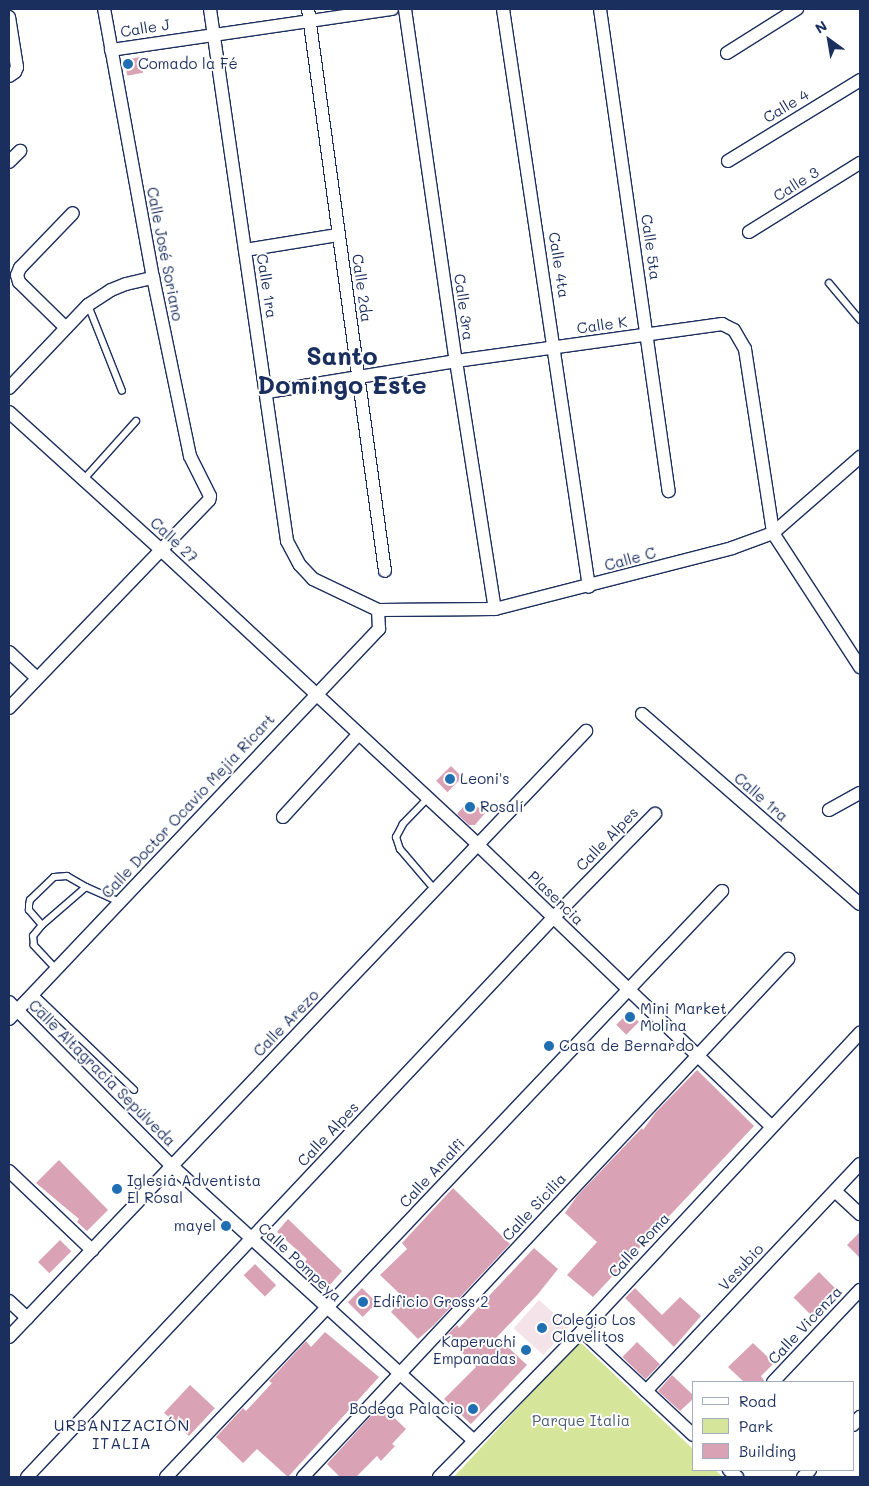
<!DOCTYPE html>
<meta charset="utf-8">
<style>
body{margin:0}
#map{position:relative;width:869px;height:1486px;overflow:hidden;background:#fff;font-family:Mali,sans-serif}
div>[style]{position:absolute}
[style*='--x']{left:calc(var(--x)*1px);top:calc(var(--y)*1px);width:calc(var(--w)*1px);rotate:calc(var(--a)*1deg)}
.built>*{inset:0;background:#f4e3e9;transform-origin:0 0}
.green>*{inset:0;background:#d5e599}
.building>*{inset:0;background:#daa2b5;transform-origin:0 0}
.roads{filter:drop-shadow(1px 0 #1b2f5e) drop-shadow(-1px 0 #1b2f5e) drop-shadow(0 1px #1b2f5e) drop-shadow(0 -1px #1b2f5e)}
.lane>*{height:6px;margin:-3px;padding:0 3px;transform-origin:3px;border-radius:3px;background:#fff}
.street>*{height:12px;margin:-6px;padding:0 6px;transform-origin:6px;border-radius:6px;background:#fff}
.dots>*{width:14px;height:14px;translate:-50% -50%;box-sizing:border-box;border:2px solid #fff;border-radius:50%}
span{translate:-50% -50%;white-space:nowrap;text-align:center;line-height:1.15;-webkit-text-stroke:4px #fff;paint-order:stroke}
.street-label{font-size:15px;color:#1b2f5e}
.poi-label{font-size:15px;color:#1b2f5e}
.left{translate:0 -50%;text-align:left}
.right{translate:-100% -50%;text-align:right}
.park-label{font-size:15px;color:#4a5c6d}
.neighbourhood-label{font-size:16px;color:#1b2f5e;letter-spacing:1px}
.town-label{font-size:25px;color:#1b2f5e;font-weight:700}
.frame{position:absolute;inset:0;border:10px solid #1b2f5e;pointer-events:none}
.legend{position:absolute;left:692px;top:1381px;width:162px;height:90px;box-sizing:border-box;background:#fff;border:1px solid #a4acbf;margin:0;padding:6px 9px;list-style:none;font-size:15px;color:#1b2f5e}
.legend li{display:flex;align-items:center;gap:10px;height:25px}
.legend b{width:25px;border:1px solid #a4acbf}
.north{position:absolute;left:804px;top:15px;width:50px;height:50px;-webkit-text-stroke:4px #fff;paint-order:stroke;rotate:328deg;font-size:14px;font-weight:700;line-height:20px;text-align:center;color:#1b2f5e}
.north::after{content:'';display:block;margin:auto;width:18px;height:22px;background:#1b2f5e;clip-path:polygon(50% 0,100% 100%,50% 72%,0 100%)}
</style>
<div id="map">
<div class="built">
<div style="left:539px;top:1300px;width:40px;height:38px;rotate:42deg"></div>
</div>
<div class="green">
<div style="clip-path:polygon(579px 1341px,693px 1449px,693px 1470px,715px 1470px,723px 1477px,454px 1477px)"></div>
</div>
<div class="building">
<div style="left:140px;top:57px;width:16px;height:16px;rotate:79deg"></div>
<div style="left:451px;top:766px;width:16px;height:21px;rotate:45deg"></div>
<div style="clip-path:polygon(469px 800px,485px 813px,475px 825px,469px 825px,457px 814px)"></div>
<div style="left:629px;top:1012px;width:14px;height:18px;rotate:45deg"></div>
<div style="clip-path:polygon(697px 1070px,754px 1126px,593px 1297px,567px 1275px,597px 1242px,565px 1213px,577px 1196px,642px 1128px,643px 1130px,656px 1112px)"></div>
<div style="clip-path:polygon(59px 1160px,108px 1210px,87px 1231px,77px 1222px,79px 1219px,36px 1183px)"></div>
<div style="clip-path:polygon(453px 1188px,510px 1244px,434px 1325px,418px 1339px,391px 1312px,404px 1298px,380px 1275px,407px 1249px,402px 1243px)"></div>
<div style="clip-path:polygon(288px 1219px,342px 1271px,329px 1286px,304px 1263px,307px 1259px,277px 1232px)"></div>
<div style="clip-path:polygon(860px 1232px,860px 1258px,847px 1245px)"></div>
<div style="left:60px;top:1240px;width:16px;height:31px;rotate:45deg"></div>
<div style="clip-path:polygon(534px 1248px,558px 1269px,538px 1294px,497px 1337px,527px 1365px,471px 1424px,444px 1399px,476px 1367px,446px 1336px,457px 1325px,459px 1328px)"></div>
<div style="left:255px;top:1264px;width:30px;height:16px;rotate:45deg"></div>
<div style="left:819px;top:1272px;width:30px;height:36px;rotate:45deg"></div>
<div style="left:362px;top:1288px;width:21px;height:20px;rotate:45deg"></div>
<div style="clip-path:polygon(635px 1288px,662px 1315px,680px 1297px,701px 1316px,674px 1347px,625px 1298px)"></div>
<div style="clip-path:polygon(325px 1332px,379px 1377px,288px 1477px,257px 1449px,243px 1463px,216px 1437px,243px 1408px,246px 1411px,272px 1383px,269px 1381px,306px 1341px,311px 1347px)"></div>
<div style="left:637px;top:1342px;width:32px;height:21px;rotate:44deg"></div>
<div style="clip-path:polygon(753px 1343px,774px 1363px,761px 1376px,765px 1382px,744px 1382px,728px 1367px)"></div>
<div style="clip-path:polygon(672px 1375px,693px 1395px,693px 1399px,680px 1411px,658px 1391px)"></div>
<div style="left:190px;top:1385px;width:34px;height:38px;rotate:43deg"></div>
<div style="clip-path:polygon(381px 1405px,406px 1429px,392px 1444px,395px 1446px,381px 1461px,377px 1456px,356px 1477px,340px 1477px,327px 1464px)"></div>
</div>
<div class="roads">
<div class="lane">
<div style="--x:829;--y:283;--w:48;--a:50"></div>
<div style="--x:88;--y:305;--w:92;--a:68.4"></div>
<div style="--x:84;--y:479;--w:78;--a:-48.1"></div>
<div style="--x:427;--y:799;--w:35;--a:134"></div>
<div style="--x:403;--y:824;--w:15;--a:118"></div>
<div style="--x:396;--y:837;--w:13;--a:72"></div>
<div style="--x:400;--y:849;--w:54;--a:49.5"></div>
<div style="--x:42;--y:925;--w:20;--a:-131"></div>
<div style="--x:29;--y:910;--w:5;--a:-90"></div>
<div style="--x:29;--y:905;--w:5;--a:-79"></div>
<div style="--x:30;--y:900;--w:33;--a:-44"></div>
<div style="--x:54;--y:877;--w:13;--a:-4"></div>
<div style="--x:67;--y:876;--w:22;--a:30"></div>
<div style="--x:56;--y:969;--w:33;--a:-133"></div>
<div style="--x:34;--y:945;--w:9;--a:-96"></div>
<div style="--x:33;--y:936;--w:14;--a:-51"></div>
<div style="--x:42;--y:925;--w:58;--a:-40.8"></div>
<div style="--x:86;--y:887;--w:37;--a:24"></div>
<div style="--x:33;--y:993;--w:140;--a:43.8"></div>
</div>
<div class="street">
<div style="--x:210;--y:9;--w:538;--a:81.76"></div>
<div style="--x:287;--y:541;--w:27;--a:62"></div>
<div style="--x:300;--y:565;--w:19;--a:47"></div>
<div style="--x:313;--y:579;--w:72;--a:25.5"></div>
<div style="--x:378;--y:610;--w:117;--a:-0.5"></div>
<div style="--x:495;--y:609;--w:245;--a:-14.4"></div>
<div style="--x:732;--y:548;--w:44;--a:-20.1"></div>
<div style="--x:773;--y:533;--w:116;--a:-41.1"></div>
<div style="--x:308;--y:9;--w:567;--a:82.2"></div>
<div style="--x:405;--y:9;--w:356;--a:81.8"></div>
<div style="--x:456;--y:361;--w:251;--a:81.1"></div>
<div style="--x:503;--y:9;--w:584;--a:81.54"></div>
<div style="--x:600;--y:9;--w:487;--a:81.9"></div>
<div style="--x:9;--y:17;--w:51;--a:80.9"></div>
<div style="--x:17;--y:67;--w:5;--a:112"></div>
<div style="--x:15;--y:72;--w:7;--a:146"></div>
<div style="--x:111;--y:50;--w:284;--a:-8.3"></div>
<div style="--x:727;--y:53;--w:83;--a:-32.2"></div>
<div style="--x:728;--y:161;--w:155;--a:-31.5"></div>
<div style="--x:9;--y:162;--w:16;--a:-45"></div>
<div style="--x:749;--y:232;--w:131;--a:-31.9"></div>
<div style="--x:245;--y:250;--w:94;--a:-9.2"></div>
<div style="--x:65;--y:327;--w:64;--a:-135.6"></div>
<div style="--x:19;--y:282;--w:7;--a:-106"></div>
<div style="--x:17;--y:275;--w:8;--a:-67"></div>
<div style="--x:20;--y:268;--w:76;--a:-46.1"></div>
<div style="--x:9;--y:388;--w:115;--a:-46.4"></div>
<div style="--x:88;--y:305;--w:27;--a:-33"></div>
<div style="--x:111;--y:290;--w:16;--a:-22"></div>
<div style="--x:126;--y:284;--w:28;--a:-13"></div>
<div style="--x:267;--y:392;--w:192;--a:-9.3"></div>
<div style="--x:456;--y:361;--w:269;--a:-7.9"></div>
<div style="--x:722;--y:324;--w:13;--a:27"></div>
<div style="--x:734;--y:330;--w:22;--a:60"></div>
<div style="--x:745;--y:349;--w:186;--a:81.3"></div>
<div style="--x:773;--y:533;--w:160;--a:57"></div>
<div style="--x:9;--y:412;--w:204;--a:42.2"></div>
<div style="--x:160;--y:549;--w:434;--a:42.9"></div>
<div style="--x:478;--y:845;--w:407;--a:43.8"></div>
<div style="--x:9;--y:652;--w:38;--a:43"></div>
<div style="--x:9;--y:708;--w:289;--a:-46.1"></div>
<div style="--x:209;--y:500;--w:4;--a:-76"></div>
<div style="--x:210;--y:496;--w:45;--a:-116.6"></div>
<div style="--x:190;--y:456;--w:182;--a:-101.7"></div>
<div style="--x:153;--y:278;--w:273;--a:-100.3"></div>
<div style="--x:642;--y:714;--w:289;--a:41.1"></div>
<div style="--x:829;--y:810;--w:35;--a:-29"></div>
<div style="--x:283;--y:817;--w:111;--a:-47.6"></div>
<div style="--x:9;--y:1002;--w:231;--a:45.2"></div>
<div style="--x:172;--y:1166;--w:408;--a:42.3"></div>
<div style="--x:9;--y:1019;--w:538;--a:-46.51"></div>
<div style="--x:379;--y:629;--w:19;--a:-93"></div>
<div style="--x:9;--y:1171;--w:115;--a:43.6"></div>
<div style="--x:835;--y:1191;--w:34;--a:43"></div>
<div style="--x:9;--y:1301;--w:25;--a:43"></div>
<div style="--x:582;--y:1331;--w:152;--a:43.1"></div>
<div style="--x:9;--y:1337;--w:837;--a:-46.4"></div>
<div style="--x:773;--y:1382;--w:127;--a:-46.6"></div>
<div style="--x:646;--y:1391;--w:312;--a:-46.7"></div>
<div style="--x:853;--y:1425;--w:11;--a:-49"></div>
<div style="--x:729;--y:1470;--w:11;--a:41"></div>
<div style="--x:27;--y:1477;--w:768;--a:-46.74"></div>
<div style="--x:553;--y:918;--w:146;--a:-45.6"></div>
<div style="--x:166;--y:1477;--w:808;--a:-46.5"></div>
<div style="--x:303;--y:1477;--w:710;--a:-46.88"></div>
<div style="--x:439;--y:1477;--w:204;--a:-45.6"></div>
<div style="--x:582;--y:1331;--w:408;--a:-47"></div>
<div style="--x:803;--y:1477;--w:10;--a:-45"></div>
</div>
</div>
<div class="dots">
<div style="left:128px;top:64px;background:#1f6fb2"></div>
<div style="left:450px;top:779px;background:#1f6fb2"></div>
<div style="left:470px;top:807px;background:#1f6fb2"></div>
<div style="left:630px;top:1017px;background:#1f6fb2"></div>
<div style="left:549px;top:1046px;background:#1f6fb2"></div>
<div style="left:117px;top:1189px;background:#1f6fb2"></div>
<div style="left:226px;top:1226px;background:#1f6fb2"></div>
<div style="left:363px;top:1302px;background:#1f6fb2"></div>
<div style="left:542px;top:1328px;background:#1f6fb2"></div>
<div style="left:526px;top:1350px;background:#1f6fb2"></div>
<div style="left:473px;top:1409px;background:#1f6fb2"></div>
</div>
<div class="street-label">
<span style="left:145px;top:28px;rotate:-9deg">Calle J</span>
<span style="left:786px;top:106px;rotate:-31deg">Calle 4</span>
<span style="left:796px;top:184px;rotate:-32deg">Calle 3</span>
<span style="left:651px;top:247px;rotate:82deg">Calle 5ta</span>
<span style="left:165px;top:254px;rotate:79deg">Calle José Soriano</span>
<span style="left:559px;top:265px;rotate:81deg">Calle 4ta</span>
<span style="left:267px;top:286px;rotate:81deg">Calle 1ra</span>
<span style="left:362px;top:288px;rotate:82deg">Calle 2da</span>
<span style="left:464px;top:307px;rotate:82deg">Calle 3ra</span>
<span style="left:602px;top:325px;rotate:-8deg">Calle K</span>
<span style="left:174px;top:540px;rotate:43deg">Calle 27</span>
<span style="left:630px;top:559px;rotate:-15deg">Calle C</span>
<span style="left:761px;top:797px;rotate:41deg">Calle 1ra</span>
<span style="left:188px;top:806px;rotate:-47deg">Calle Doctor Ocavio Mejía Ricart</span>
<span style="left:607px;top:839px;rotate:-46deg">Calle Alpes</span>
<span style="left:556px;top:898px;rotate:44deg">Plasencia</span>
<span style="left:286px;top:1023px;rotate:-46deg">Calle Arezo</span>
<span style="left:102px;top:1073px;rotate:45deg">Calle Altagracia Sepúlveda</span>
<span style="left:328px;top:1134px;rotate:-47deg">Calle Alpes</span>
<span style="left:432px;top:1173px;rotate:-47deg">Calle Amalfi</span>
<span style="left:534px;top:1207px;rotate:-47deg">Calle Sicilia</span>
<span style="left:639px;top:1245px;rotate:-47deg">Calle Roma</span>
<span style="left:300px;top:1262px;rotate:43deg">Calle Pompeya</span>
<span style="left:741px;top:1267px;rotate:-47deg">Vesubio</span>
<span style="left:805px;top:1325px;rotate:-47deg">Calle Vicenza</span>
</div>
<div class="poi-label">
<span class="left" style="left:138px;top:64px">Comado la Fé</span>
<span class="left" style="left:460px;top:779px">Leoni's</span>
<span class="left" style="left:480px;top:807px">Rosalí</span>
<span class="left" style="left:640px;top:1017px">Mini Market<br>Molina</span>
<span class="left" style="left:559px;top:1046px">Casa de Bernardo</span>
<span class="left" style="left:127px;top:1189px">Iglesia Adventista<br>El Rosal</span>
<span class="right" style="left:216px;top:1226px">mayel</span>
<span class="left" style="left:373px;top:1302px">Edificio Gross 2</span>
<span class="left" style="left:552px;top:1328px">Colegio Los<br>Clavelitos</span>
<span class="right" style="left:516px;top:1350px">Kaperuchi<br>Empanadas</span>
<span class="right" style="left:463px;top:1409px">Bodega Palacio</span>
</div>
<div class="park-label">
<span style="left:581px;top:1421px">Parque Italia</span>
</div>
<div class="neighbourhood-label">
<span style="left:122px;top:1434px">URBANIZACIÓN<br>ITALIA</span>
</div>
<div class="town-label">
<span style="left:342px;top:370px">Santo<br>Domingo Este</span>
</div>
<div class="frame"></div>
<ul class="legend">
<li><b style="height:6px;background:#fff"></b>Road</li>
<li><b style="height:14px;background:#d5e599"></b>Park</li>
<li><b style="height:14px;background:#daa2b5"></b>Building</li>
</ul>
<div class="north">N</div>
</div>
